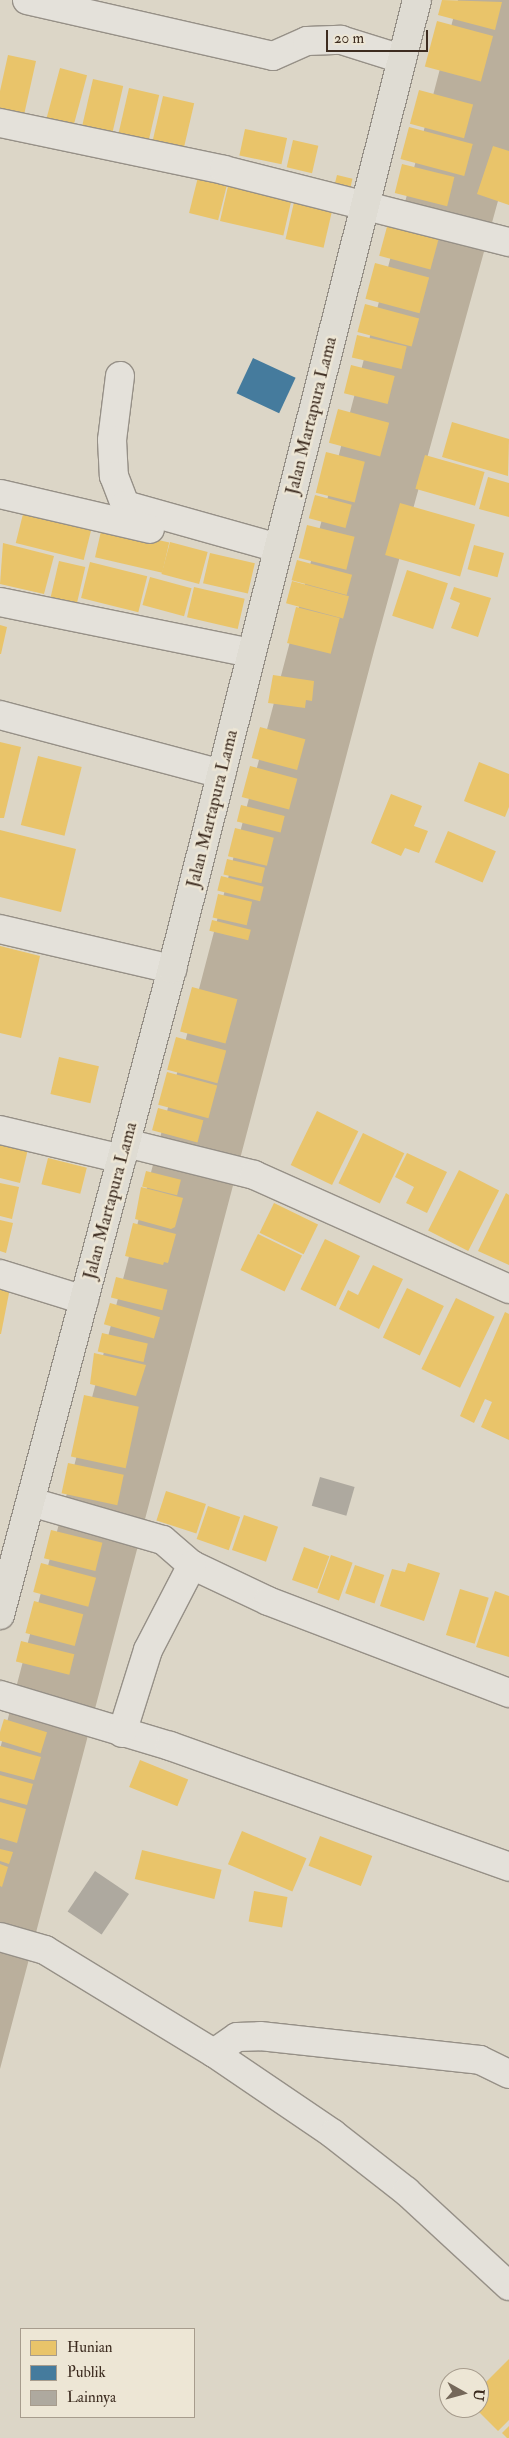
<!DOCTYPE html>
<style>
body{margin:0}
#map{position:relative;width:509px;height:2438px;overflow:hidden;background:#dcd6c7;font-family:"IM FELL Double Pica",serif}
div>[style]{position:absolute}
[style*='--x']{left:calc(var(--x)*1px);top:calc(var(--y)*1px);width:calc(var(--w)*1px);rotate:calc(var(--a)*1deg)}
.water>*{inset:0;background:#baaf9c}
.homes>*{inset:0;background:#e9c46a;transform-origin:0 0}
.public>*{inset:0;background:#457b9d;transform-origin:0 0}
.building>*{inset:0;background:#aea99f;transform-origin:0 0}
.roads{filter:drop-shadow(1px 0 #969087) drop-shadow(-1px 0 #969087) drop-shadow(0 1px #969087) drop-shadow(0 -1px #969087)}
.minor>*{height:28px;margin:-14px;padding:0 14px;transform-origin:14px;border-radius:14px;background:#e4e1da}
.primary>*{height:28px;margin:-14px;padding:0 14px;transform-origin:14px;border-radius:14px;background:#dfdcd3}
span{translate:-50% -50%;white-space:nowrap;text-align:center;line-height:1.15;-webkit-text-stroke:5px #ede6d5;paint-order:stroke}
.street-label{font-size:18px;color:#3d2c20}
.legend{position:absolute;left:20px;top:2328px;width:175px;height:90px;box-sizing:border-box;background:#ede6d5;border:1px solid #a79c8d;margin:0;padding:6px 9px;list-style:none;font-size:15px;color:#3d2c20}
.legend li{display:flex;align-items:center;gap:10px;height:25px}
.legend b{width:25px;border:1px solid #a79c8d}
.north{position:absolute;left:439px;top:2368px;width:50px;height:50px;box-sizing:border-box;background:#ede6d5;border:1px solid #a79c8d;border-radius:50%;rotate:97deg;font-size:14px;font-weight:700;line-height:20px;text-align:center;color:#3d2c20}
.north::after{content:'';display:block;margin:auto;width:18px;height:22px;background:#75685a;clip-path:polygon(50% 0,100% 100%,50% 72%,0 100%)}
.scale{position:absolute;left:326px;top:30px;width:102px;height:22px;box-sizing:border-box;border:2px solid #3d2c20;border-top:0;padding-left:6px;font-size:15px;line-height:18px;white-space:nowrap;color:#3d2c20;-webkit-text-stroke:4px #ede6d5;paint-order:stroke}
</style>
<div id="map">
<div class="water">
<div style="clip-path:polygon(458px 0,509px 0,509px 161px,375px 647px,0 2069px,0 1749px)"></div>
</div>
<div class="homes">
<div style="clip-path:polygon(442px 0,502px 2px,495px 30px,438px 15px)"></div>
<div style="left:437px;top:21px;width:58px;height:47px;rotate:15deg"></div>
<div style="clip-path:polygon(8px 55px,36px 61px,24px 115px,0 109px,0 91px)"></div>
<div style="left:60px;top:68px;width:28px;height:54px;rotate:15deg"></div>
<div style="left:93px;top:79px;width:31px;height:49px;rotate:13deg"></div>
<div style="left:129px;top:88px;width:31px;height:49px;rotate:13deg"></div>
<div style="left:419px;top:90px;width:56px;height:35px;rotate:15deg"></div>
<div style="left:163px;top:96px;width:32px;height:49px;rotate:13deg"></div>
<div style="left:409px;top:127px;width:66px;height:33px;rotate:15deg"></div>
<div style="left:245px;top:129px;width:43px;height:27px;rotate:12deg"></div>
<div style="left:293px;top:140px;width:26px;height:28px;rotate:13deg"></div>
<div style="clip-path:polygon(493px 146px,509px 151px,509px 205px,477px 194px)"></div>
<div style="left:402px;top:164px;width:54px;height:30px;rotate:14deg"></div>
<div style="left:337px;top:175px;width:16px;height:20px;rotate:14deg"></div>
<div style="left:198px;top:177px;width:30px;height:37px;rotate:14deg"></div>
<div style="left:229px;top:182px;width:65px;height:40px;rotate:13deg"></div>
<div style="left:295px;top:198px;width:39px;height:42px;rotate:13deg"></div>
<div style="left:388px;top:223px;width:53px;height:34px;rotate:15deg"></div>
<div style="left:375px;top:263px;width:56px;height:37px;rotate:15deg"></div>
<div style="left:365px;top:304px;width:56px;height:29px;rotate:15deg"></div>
<div style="left:357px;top:335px;width:51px;height:23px;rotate:13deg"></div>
<div style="left:351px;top:365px;width:45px;height:29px;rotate:14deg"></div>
<div style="left:338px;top:409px;width:53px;height:35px;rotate:15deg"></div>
<div style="clip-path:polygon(452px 422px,509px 439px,508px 476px,442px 457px)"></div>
<div style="left:326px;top:452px;width:40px;height:42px;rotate:14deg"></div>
<div style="left:425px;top:455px;width:62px;height:35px;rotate:16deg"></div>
<div style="clip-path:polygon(488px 477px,509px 483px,509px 517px,479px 509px)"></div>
<div style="left:315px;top:495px;width:38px;height:24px;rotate:15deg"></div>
<div style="left:400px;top:503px;width:78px;height:54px;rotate:16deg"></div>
<div style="left:24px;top:510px;width:70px;height:34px;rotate:14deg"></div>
<div style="left:307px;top:525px;width:49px;height:34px;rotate:14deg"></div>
<div style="left:102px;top:527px;width:69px;height:31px;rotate:13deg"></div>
<div style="left:170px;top:542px;width:39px;height:33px;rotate:15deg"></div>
<div style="clip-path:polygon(3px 543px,54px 556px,44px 594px,0 584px)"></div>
<div style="left:474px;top:545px;width:31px;height:25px;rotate:15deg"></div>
<div style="left:210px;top:553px;width:46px;height:31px;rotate:13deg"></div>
<div style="left:297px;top:560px;width:57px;height:21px;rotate:15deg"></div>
<div style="left:59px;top:561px;width:27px;height:38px;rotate:13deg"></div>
<div style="left:90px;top:562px;width:59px;height:37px;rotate:14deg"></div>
<div style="left:407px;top:570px;width:43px;height:48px;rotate:18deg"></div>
<div style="left:150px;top:577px;width:43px;height:29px;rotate:15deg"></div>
<div style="left:292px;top:581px;width:59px;height:23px;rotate:15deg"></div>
<div style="left:194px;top:587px;width:52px;height:31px;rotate:13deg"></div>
<div style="clip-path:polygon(454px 587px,491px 598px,478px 637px,451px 628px,460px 603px,450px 599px)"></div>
<div style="left:296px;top:607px;width:45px;height:37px;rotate:14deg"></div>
<div style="clip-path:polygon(0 625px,7px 627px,1px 654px,0 654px)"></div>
<div style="clip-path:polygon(273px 675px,314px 681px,312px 701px,306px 700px,305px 708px,268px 703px)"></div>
<div style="left:260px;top:727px;width:47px;height:32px;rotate:15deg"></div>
<div style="clip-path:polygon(0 742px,21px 747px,4px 818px,0 818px)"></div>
<div style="left:38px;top:756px;width:45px;height:71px;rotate:14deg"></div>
<div style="clip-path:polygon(479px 762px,509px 774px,509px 807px,505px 817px,464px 801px)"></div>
<div style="left:250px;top:766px;width:49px;height:32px;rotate:15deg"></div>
<div style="clip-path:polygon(391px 794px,422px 806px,414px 826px,428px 831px,419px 853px,405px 848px,401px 856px,371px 843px)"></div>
<div style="left:241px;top:805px;width:45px;height:17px;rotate:14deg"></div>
<div style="left:235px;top:828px;width:40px;height:29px;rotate:14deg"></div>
<div style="clip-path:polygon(0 830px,76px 849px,61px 912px,0 897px)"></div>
<div style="left:448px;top:831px;width:52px;height:34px;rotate:23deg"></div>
<div style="left:227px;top:859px;width:39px;height:16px;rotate:13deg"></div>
<div style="left:221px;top:876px;width:44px;height:15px;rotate:14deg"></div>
<div style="left:218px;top:894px;width:35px;height:24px;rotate:13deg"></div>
<div style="left:212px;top:920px;width:40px;height:11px;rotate:14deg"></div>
<div style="clip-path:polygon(0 946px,40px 956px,21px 1038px,0 1033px)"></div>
<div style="left:192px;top:987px;width:47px;height:46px;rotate:15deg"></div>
<div style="left:176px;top:1037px;width:52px;height:34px;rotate:15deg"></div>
<div style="left:59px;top:1057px;width:41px;height:38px;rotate:13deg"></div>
<div style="left:167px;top:1072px;width:52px;height:34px;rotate:15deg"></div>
<div style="left:158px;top:1108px;width:47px;height:23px;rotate:15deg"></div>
<div style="left:317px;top:1111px;width:46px;height:60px;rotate:26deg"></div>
<div style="left:363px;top:1133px;width:46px;height:56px;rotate:26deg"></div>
<div style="clip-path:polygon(0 1143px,28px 1149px,20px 1183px,0 1178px)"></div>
<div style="clip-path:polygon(407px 1153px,447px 1172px,427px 1213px,406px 1203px,414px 1187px,395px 1177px)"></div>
<div style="left:48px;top:1158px;width:40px;height:27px;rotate:14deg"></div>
<div style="left:459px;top:1170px;width:45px;height:68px;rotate:27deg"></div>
<div style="left:146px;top:1171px;width:36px;height:16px;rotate:14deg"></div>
<div style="clip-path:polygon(0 1183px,19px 1187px,12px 1219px,0 1216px)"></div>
<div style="clip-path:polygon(141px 1187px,183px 1198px,175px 1227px,171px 1229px,135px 1219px)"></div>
<div style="clip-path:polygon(506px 1193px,509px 1195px,509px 1265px,478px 1251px)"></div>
<div style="left:274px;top:1203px;width:49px;height:33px;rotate:26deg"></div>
<div style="clip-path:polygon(0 1220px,13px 1223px,6px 1253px,0 1251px)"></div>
<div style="clip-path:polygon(133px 1223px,176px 1234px,168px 1263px,164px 1262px,163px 1265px,125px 1256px)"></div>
<div style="left:258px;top:1234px;width:49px;height:40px;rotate:26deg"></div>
<div style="left:325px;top:1239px;width:39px;height:56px;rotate:26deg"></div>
<div style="clip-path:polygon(373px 1265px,403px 1279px,379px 1329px,339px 1309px,348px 1290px,358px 1295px)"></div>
<div style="left:116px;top:1277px;width:53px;height:21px;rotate:14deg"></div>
<div style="clip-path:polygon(0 1286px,10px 1288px,1px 1334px,0 1334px)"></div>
<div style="left:407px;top:1288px;width:41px;height:55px;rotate:26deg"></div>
<div style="left:456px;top:1298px;width:43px;height:79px;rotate:26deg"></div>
<div style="left:110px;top:1303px;width:52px;height:22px;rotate:16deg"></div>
<div style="clip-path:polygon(505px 1312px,509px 1314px,509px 1440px,481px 1427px,492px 1402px,485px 1399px,474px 1423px,460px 1416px)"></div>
<div style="left:102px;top:1333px;width:47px;height:19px;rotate:13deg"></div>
<div style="clip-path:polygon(94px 1353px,146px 1365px,136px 1396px,90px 1384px)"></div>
<div style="left:84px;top:1395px;width:56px;height:63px;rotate:12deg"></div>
<div style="left:68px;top:1463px;width:57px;height:31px;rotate:12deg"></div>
<div style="left:166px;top:1491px;width:42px;height:31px;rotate:18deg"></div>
<div style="left:208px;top:1506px;width:34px;height:35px;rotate:19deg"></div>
<div style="left:244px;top:1515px;width:36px;height:37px;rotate:19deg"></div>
<div style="left:51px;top:1530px;width:53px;height:29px;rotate:14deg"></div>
<div style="left:304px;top:1547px;width:27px;height:35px;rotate:20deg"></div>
<div style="left:331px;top:1555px;width:23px;height:40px;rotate:20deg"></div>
<div style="left:41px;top:1563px;width:57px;height:30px;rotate:15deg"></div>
<div style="clip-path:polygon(408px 1563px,440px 1573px,424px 1621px,380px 1606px,392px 1569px,405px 1572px)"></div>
<div style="left:355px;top:1565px;width:31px;height:30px;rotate:19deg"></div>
<div style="left:460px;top:1589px;width:30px;height:48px;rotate:17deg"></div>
<div style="clip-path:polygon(495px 1591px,509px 1596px,509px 1657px,476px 1647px)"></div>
<div style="left:34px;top:1601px;width:51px;height:33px;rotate:15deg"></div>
<div style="left:21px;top:1641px;width:55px;height:21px;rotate:14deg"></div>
<div style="left:4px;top:1719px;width:45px;height:22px;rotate:17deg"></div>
<div style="clip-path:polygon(0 1746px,41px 1757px,34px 1780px,0 1771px)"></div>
<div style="left:140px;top:1760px;width:52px;height:29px;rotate:22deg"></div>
<div style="clip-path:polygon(0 1775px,33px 1784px,27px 1805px,0 1798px)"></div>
<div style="clip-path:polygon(0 1802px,26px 1809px,17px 1843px,0 1838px)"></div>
<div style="left:242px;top:1831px;width:70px;height:36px;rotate:23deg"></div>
<div style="left:320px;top:1836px;width:56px;height:32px;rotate:21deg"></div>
<div style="clip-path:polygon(0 1849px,13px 1852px,9px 1864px,0 1861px)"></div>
<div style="left:142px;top:1850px;width:82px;height:30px;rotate:14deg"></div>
<div style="clip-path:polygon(0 1864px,8px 1867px,2px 1887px,0 1886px)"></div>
<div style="left:254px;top:1891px;width:34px;height:31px;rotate:10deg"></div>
<div style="clip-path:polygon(509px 2359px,509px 2420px,498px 2431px,475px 2408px,479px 2408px,479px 2389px)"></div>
<div style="clip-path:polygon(509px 2426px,509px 2438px,507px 2438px,502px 2433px)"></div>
</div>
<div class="public">
<div style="left:253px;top:358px;width:47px;height:39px;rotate:25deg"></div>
</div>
<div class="building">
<div style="left:320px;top:1477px;width:36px;height:30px;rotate:16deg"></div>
<div style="left:95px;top:1871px;width:41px;height:49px;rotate:34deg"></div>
</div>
<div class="roads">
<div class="minor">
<div style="--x:27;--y:0;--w:252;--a:12.8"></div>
<div style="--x:273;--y:56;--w:37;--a:-24"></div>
<div style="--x:307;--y:41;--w:34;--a:-2"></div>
<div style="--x:341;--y:40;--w:64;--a:17.3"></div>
<div style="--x:0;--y:123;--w:229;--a:11.8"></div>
<div style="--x:224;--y:170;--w:294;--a:14.2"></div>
<div style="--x:120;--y:376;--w:64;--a:97.1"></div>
<div style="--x:112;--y:440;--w:36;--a:87"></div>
<div style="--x:114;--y:476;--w:31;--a:69"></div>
<div style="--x:125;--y:505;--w:159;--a:15.7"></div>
<div style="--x:0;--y:494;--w:154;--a:13.1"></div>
<div style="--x:0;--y:602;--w:256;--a:11.5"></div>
<div style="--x:0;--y:715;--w:229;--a:14.9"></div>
<div style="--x:0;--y:929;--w:177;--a:13.1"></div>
<div style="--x:0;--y:1130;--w:125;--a:13.4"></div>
<div style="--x:126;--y:1143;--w:132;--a:14"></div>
<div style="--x:254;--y:1175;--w:279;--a:24.1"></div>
<div style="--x:0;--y:1274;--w:88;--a:17.2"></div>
<div style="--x:31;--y:1502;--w:137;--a:16.1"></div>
<div style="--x:163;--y:1540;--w:38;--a:41"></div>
<div style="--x:192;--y:1565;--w:84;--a:25.3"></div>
<div style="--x:268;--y:1601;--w:258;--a:20.9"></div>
<div style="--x:0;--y:1695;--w:177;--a:16.7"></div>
<div style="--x:170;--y:1746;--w:360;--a:19.6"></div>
<div style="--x:122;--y:1733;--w:87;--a:-72.6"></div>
<div style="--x:148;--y:1650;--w:96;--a:-62.6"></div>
<div style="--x:0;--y:1937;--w:47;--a:16.1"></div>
<div style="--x:45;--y:1950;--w:198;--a:31.4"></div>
<div style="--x:214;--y:2053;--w:144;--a:34.2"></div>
<div style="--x:333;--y:2134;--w:93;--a:38"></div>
<div style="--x:406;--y:2191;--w:140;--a:42.7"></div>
<div style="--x:214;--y:2053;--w:28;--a:-35"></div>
<div style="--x:237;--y:2037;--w:23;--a:-2"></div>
<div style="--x:260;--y:2036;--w:221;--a:6.2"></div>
<div style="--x:480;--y:2060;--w:32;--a:26"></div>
</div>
<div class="primary">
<div style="--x:0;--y:1615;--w:669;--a:-75.09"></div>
<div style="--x:172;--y:969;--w:999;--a:-75.81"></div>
</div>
</div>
<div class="street-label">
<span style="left:312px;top:416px;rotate:-76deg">Jalan Martapura Lama</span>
<span style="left:213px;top:809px;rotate:-76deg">Jalan Martapura Lama</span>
<span style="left:111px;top:1201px;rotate:-75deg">Jalan Martapura Lama</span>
</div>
<ul class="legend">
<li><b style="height:14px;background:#e9c46a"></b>Hunian</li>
<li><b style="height:14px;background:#457b9d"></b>Publik</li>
<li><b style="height:14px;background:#aea99f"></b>Lainnya</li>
</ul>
<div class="north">U</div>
<div class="scale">20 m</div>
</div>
